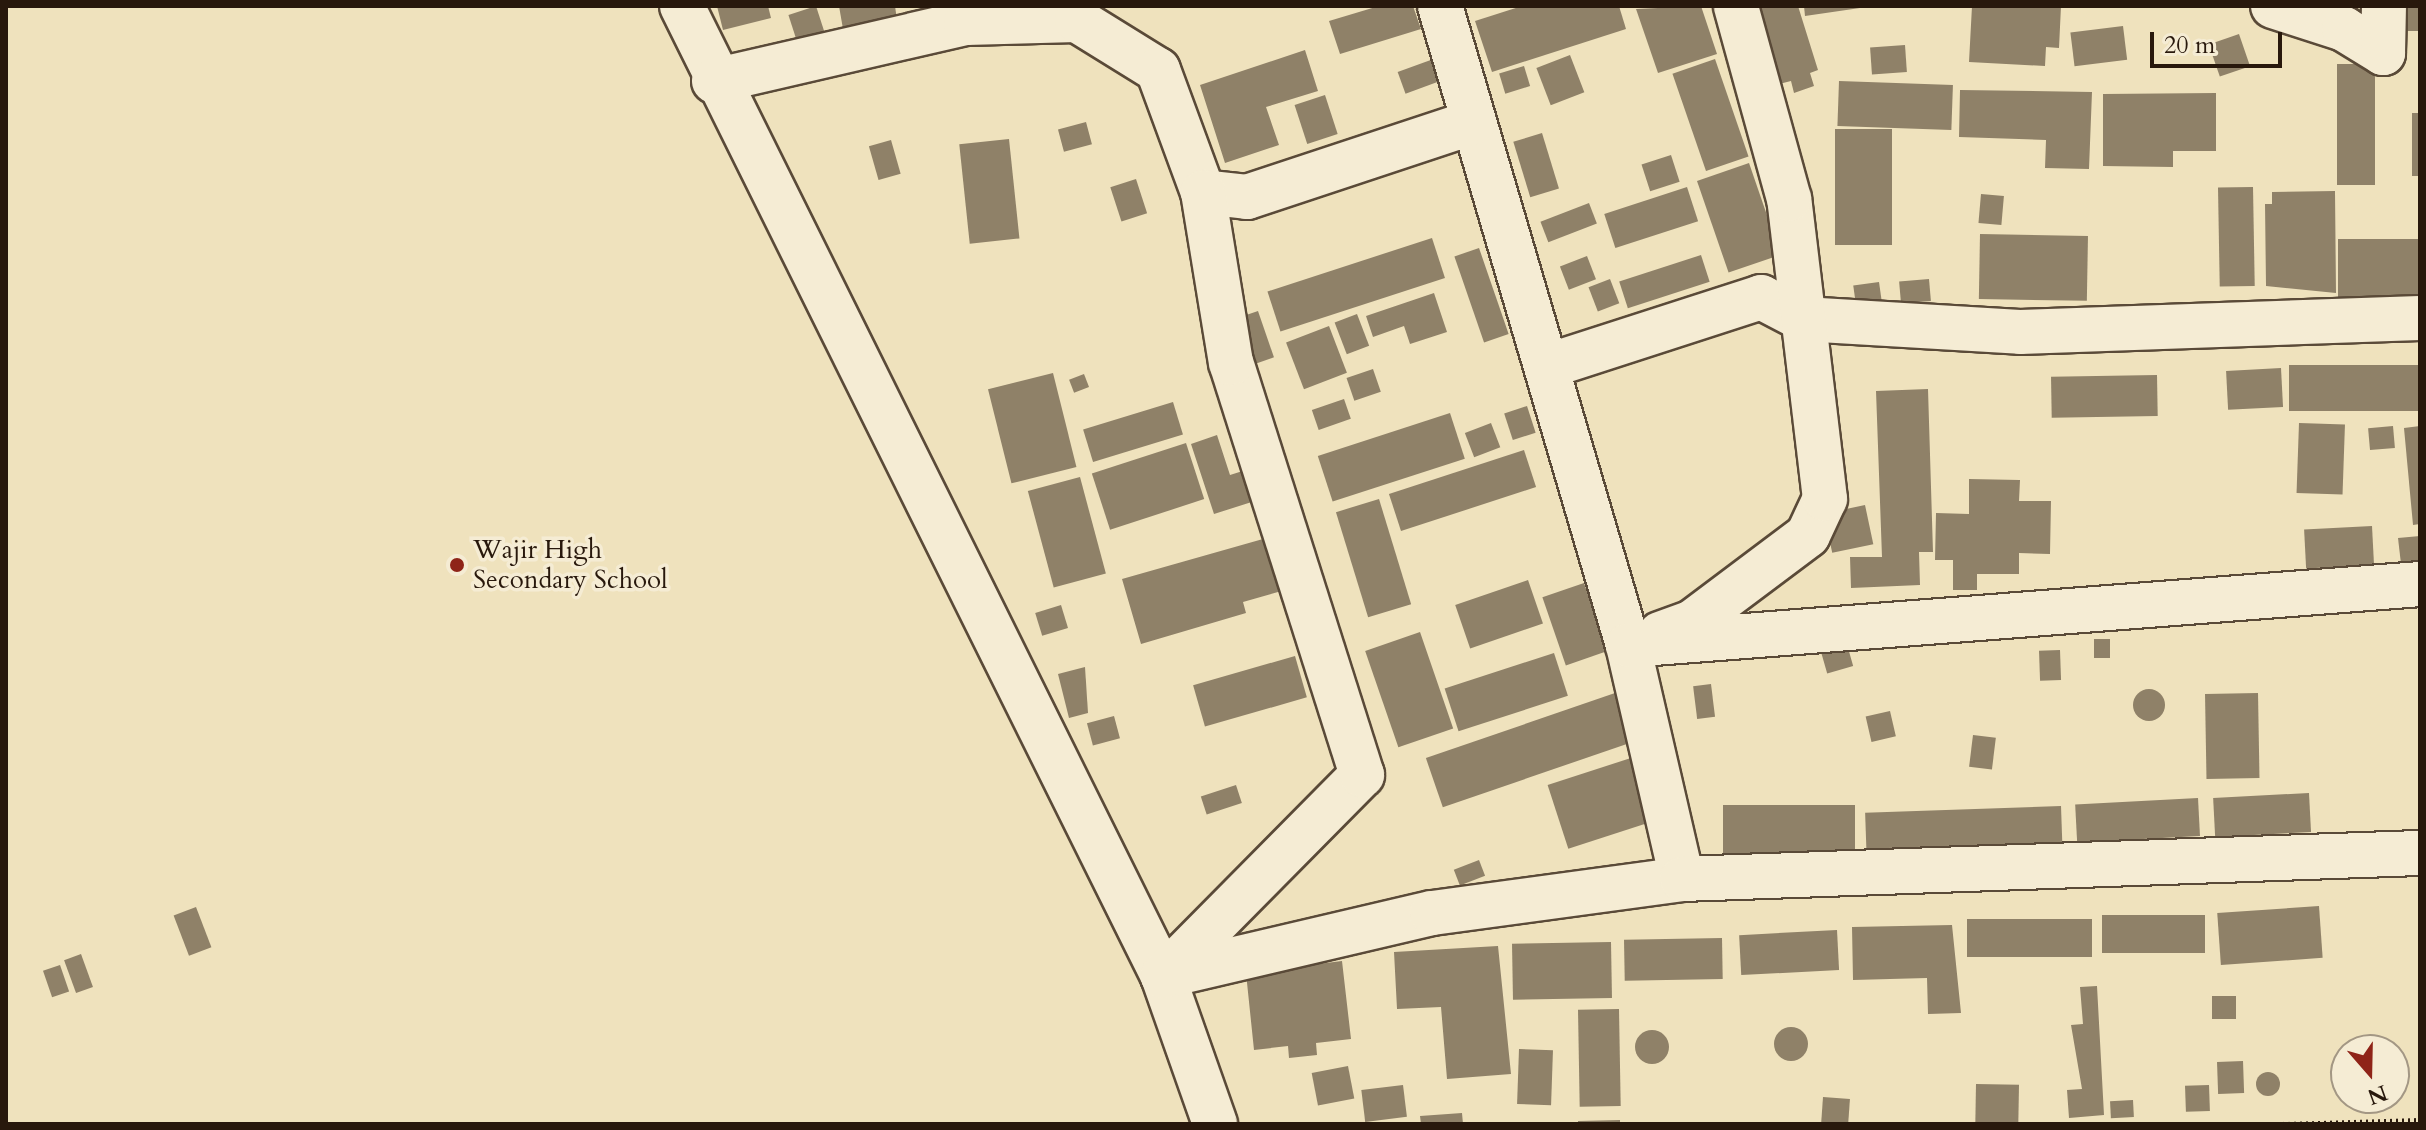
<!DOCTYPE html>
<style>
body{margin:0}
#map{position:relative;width:2426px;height:1130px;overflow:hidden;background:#efe2bd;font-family:Cardo,serif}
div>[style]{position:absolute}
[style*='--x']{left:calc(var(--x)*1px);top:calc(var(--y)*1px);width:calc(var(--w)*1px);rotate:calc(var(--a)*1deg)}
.building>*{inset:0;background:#8f8168;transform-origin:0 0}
.round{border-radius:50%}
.path>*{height:5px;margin-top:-2.5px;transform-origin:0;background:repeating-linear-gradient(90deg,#28180c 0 2px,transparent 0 6px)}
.roads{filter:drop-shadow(2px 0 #5a4a38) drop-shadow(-2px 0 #5a4a38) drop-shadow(0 2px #5a4a38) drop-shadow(0 -2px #5a4a38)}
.street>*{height:44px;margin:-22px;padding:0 22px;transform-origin:22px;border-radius:22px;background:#f5ecd4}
.dots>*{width:22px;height:22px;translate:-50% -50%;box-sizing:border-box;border:4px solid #f5ecd4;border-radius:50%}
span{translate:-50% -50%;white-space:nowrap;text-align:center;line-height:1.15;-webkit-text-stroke:7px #f5ecd4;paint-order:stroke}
.poi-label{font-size:26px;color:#28180c}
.left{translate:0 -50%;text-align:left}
.frame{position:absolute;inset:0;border:8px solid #28180c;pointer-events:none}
.north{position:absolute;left:2330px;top:1034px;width:80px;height:80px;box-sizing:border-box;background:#f5ecd4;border:2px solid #a39784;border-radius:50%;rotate:160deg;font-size:22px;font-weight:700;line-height:32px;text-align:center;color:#28180c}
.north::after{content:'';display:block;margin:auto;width:28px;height:36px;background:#8f2418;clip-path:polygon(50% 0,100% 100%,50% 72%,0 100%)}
.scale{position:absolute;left:2150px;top:32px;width:132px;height:36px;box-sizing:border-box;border:4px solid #28180c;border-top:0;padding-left:10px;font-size:24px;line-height:28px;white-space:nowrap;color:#28180c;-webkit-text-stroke:6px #f5ecd4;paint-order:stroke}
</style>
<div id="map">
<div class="building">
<div style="clip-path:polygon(717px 6px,768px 6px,771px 18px,723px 30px)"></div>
<div style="left:816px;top:6px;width:32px;height:29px;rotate:72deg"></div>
<div style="clip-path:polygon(839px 6px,895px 6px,897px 20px,843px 29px)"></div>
<div style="clip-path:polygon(1379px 6px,1413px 6px,1421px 29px,1340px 54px,1329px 21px)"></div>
<div style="clip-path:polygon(1522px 6px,1619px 6px,1626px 29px,1492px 72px,1475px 21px)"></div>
<div style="clip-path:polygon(1701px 6px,1717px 54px,1658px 73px,1636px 9px)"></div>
<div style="clip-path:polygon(1756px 6px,1798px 6px,1818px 70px,1810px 73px,1814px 86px,1794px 93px,1791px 81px,1779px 84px)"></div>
<div style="clip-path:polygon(1804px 6px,1860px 6px,1860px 8px,1805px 16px)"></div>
<div style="clip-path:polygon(1972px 6px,2061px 6px,2059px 48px,2046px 47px,2045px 66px,1969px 62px)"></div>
<div style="left:2406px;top:6px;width:14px;height:25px"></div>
<div style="left:2123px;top:26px;width:34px;height:53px;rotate:83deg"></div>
<div style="left:2239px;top:34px;width:34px;height:32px;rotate:71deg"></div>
<div style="left:1905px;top:45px;width:27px;height:35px;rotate:86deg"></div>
<div style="clip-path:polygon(1305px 50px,1318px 91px,1266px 107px,1279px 145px,1225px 163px,1200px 85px)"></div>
<div style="left:1570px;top:55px;width:40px;height:36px;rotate:69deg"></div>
<div style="left:1439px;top:57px;width:23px;height:44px;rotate:70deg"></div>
<div style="left:1715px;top:59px;width:103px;height:45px;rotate:71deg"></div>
<div style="left:2337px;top:64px;width:38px;height:121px"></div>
<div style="left:1524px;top:66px;width:21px;height:26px;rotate:73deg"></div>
<div style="left:1839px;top:81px;width:114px;height:45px;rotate:2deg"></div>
<div style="clip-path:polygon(1960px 90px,2092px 92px,2089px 169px,2045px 168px,2046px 140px,1959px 137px)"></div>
<div style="clip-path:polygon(2216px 93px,2216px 151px,2173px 151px,2173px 167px,2103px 166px,2103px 94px)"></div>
<div style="left:1325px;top:95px;width:41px;height:32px;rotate:72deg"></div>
<div style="left:2412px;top:113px;width:8px;height:63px"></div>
<div style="left:1086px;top:122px;width:23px;height:29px;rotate:75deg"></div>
<div style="left:1892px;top:129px;width:116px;height:57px;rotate:90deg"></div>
<div style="left:1542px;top:133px;width:58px;height:30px;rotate:73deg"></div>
<div style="left:1009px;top:139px;width:100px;height:50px;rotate:84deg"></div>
<div style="left:891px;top:140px;width:35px;height:23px;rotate:74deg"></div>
<div style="left:1671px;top:155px;width:28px;height:31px;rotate:72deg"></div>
<div style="left:1749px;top:163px;width:97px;height:55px;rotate:71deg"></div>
<div style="left:1136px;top:179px;width:36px;height:27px;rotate:72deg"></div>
<div style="left:1687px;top:187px;width:36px;height:87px;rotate:72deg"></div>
<div style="left:2253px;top:187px;width:99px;height:35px;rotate:89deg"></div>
<div style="clip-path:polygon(2335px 191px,2336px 293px,2266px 286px,2265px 204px,2272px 204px,2272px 192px)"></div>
<div style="left:1981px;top:194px;width:23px;height:29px;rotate:5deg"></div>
<div style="left:1589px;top:203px;width:22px;height:52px;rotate:69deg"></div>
<div style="left:1980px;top:234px;width:108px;height:65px;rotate:1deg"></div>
<div style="left:1432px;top:238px;width:42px;height:173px;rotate:72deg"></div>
<div style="left:2420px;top:239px;width:60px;height:82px;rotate:90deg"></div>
<div style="left:1479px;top:248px;width:91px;height:26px;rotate:71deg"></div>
<div style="left:1701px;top:255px;width:28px;height:86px;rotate:72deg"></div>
<div style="left:1587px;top:256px;width:25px;height:29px;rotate:69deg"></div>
<div style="left:1610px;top:279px;width:26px;height:23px;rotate:69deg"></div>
<div style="left:1929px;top:279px;width:22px;height:30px;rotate:85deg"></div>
<div style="left:1879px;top:282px;width:21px;height:26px;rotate:82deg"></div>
<div style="clip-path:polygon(1434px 293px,1447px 332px,1410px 344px,1404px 326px,1373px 337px,1366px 316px)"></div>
<div style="left:1258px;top:311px;width:49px;height:24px;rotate:71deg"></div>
<div style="left:1357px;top:314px;width:34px;height:24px;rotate:69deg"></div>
<div style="left:1329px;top:326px;width:50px;height:46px;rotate:69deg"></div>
<div style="left:2420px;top:365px;width:46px;height:131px;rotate:90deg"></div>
<div style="left:2281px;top:368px;width:39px;height:55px;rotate:87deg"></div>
<div style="left:1373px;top:369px;width:24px;height:28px;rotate:71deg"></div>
<div style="left:1053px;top:373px;width:97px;height:67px;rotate:76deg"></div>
<div style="left:1084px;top:374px;width:14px;height:16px;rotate:69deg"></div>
<div style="left:2157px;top:375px;width:41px;height:106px;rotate:89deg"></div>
<div style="clip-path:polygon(1928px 389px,1933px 552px,1919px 552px,1920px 585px,1851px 588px,1850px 557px,1882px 557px,1876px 391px)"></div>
<div style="left:1344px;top:399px;width:21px;height:34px;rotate:71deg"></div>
<div style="left:1173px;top:402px;width:34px;height:94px;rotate:73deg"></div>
<div style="left:1527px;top:406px;width:28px;height:24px;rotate:72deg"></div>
<div style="left:1450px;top:413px;width:48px;height:139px;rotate:72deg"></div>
<div style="left:1491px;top:423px;width:26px;height:28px;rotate:69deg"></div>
<div style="left:2299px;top:423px;width:46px;height:70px;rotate:2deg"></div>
<div style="left:2393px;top:426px;width:22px;height:25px;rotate:85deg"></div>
<div style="clip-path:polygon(2420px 426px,2420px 524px,2413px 525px,2404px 428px)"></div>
<div style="clip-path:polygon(1217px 435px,1230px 475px,1249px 469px,1258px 500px,1214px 514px,1191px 444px)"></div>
<div style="left:1186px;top:443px;width:59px;height:99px;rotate:72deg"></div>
<div style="left:1524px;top:450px;width:39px;height:142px;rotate:72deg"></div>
<div style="left:1080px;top:477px;width:100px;height:54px;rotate:75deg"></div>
<div style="clip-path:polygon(1969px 479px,2020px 480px,2019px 501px,2051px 501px,2050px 554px,2019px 553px,2019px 574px,1977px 574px,1977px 590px,1953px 590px,1953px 560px,1935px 560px,1936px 513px,1969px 514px)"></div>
<div style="left:1379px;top:499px;width:110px;height:45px;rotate:73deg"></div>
<div style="left:1865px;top:505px;width:40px;height:42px;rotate:78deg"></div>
<div style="left:2372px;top:526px;width:39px;height:68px;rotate:87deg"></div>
<div style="clip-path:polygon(2420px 536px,2420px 561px,2401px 564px,2398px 538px)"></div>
<div style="clip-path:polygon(1270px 537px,1285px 590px,1243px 602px,1246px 613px,1141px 644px,1122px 579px)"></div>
<div style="left:1528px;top:580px;width:46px;height:77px;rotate:71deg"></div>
<div style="left:1584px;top:583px;width:72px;height:44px;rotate:71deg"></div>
<div style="left:1061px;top:605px;width:24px;height:27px;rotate:73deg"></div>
<div style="left:1420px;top:632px;width:102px;height:58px;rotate:71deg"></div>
<div style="left:2094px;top:639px;width:16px;height:19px"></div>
<div style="left:1846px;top:641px;width:26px;height:27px;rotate:74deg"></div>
<div style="left:2060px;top:650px;width:30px;height:21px;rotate:88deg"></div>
<div style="left:1554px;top:653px;width:45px;height:115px;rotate:72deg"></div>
<div style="left:1295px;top:656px;width:43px;height:106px;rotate:74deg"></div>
<div style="clip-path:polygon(1085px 667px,1088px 713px,1069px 718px,1058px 674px)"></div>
<div style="left:1711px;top:684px;width:33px;height:18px;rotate:83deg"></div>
<div class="round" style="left:2133px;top:689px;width:32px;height:32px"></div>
<div style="left:1615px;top:693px;width:52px;height:200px;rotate:71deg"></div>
<div style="left:2258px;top:693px;width:85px;height:53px;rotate:89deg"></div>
<div style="left:1890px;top:711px;width:26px;height:25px;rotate:77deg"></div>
<div style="left:1114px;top:716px;width:23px;height:28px;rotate:75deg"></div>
<div style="left:1973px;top:735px;width:23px;height:32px;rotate:7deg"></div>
<div style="left:1637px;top:756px;width:67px;height:94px;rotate:72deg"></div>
<div style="left:1236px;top:785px;width:19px;height:37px;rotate:72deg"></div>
<div style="left:2309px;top:793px;width:39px;height:96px;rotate:87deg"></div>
<div style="left:2198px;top:798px;width:38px;height:123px;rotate:87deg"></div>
<div style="left:1855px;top:805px;width:52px;height:132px;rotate:90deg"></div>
<div style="left:2061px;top:806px;width:36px;height:196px;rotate:88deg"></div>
<div style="left:1479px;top:860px;width:17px;height:27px;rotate:69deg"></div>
<div style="left:2319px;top:906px;width:52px;height:102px;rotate:86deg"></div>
<div style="left:196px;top:907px;width:43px;height:24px;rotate:69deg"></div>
<div style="left:2102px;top:915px;width:103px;height:38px"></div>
<div style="left:2092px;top:919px;width:38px;height:125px;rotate:90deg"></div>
<div style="clip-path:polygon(1952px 925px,1961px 1013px,1928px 1014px,1927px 978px,1853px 980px,1852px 927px)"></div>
<div style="left:1837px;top:930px;width:40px;height:98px;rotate:87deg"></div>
<div style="left:1722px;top:938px;width:41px;height:98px;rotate:89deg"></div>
<div style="left:1611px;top:942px;width:56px;height:99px;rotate:89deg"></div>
<div style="clip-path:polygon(1498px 946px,1511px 1074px,1447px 1079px,1441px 1007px,1397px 1009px,1394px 952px)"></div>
<div style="left:81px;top:954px;width:35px;height:18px;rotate:70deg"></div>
<div style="clip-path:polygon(1342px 961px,1351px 1039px,1316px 1043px,1317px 1055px,1289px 1058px,1288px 1046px,1254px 1050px,1246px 973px)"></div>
<div style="left:60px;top:965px;width:28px;height:18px;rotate:71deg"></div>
<div style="clip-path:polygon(2097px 986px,2104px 1115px,2069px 1118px,2067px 1090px,2082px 1089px,2071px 1025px,2083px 1024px,2080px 987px)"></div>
<div style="left:2212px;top:996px;width:24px;height:23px"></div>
<div style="left:1619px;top:1009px;width:97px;height:41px;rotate:89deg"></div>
<div class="round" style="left:1774px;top:1027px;width:34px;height:34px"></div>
<div class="round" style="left:1635px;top:1030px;width:34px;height:34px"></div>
<div style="left:1519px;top:1049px;width:34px;height:55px;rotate:2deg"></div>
<div style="left:2243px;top:1061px;width:32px;height:26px;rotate:88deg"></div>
<div style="left:1348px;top:1066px;width:33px;height:37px;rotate:79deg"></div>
<div class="round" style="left:2256px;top:1072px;width:24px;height:24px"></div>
<div style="left:1976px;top:1084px;width:43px;height:39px;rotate:1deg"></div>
<div style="left:1403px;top:1085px;width:32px;height:42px;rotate:83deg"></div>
<div style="left:2209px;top:1085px;width:26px;height:24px;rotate:88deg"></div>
<div style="left:1823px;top:1097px;width:27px;height:27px;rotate:4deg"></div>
<div style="left:2133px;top:1100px;width:17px;height:23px;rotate:87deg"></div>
<div style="clip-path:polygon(1462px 1113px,1463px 1124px,1421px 1124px,1420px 1116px)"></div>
<div style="clip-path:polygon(1620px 1120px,1620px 1124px,1578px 1124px,1578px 1121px)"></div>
</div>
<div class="path">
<div style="--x:2282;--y:1124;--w:138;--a:-1.7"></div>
</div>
<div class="roads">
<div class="street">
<div style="--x:682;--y:6;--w:1083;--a:63.62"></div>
<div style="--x:1163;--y:976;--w:157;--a:70.6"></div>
<div style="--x:1440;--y:6;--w:666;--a:73.61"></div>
<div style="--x:1628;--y:645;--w:240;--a:77"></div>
<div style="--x:2273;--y:6;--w:75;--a:17.9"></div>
<div style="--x:2344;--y:29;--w:46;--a:31.6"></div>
<div style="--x:2383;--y:53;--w:47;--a:-88.8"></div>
<div style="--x:714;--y:81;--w:259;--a:-13"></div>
<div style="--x:966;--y:23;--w:111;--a:-1.5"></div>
<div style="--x:1077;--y:20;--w:95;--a:31.7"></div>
<div style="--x:1158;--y:70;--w:130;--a:69.8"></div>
<div style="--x:1203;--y:192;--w:44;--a:6.5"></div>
<div style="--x:1247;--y:197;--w:239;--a:-18.3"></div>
<div style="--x:1548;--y:366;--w:224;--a:-17.9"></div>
<div style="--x:1761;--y:297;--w:47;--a:27.6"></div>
<div style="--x:1803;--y:319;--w:217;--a:3.4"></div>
<div style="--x:2020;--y:332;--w:400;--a:-2"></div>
<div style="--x:1660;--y:634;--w:33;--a:-20"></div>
<div style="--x:1691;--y:623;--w:146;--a:-36.9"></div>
<div style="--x:1808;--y:535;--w:40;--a:-65"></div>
<div style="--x:1825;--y:499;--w:302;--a:-96.8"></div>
<div style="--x:1789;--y:199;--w:200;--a:-105.4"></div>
<div style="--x:1628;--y:645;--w:794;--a:-4.4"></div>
<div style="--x:1163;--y:976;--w:276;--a:-13.2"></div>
<div style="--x:1432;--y:913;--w:252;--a:-7.7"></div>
<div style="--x:1682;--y:879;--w:738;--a:-2.02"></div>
<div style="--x:1163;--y:976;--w:283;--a:-45.3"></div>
<div style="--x:1362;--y:775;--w:432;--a:-107.6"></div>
<div style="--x:1231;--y:363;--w:173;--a:-99.3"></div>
</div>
</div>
<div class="dots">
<div style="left:457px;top:565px;background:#8f2418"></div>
</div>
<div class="poi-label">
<span class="left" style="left:473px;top:565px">Wajir High<br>Secondary School</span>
</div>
<div class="frame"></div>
<div class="north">N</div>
<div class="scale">20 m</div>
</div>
